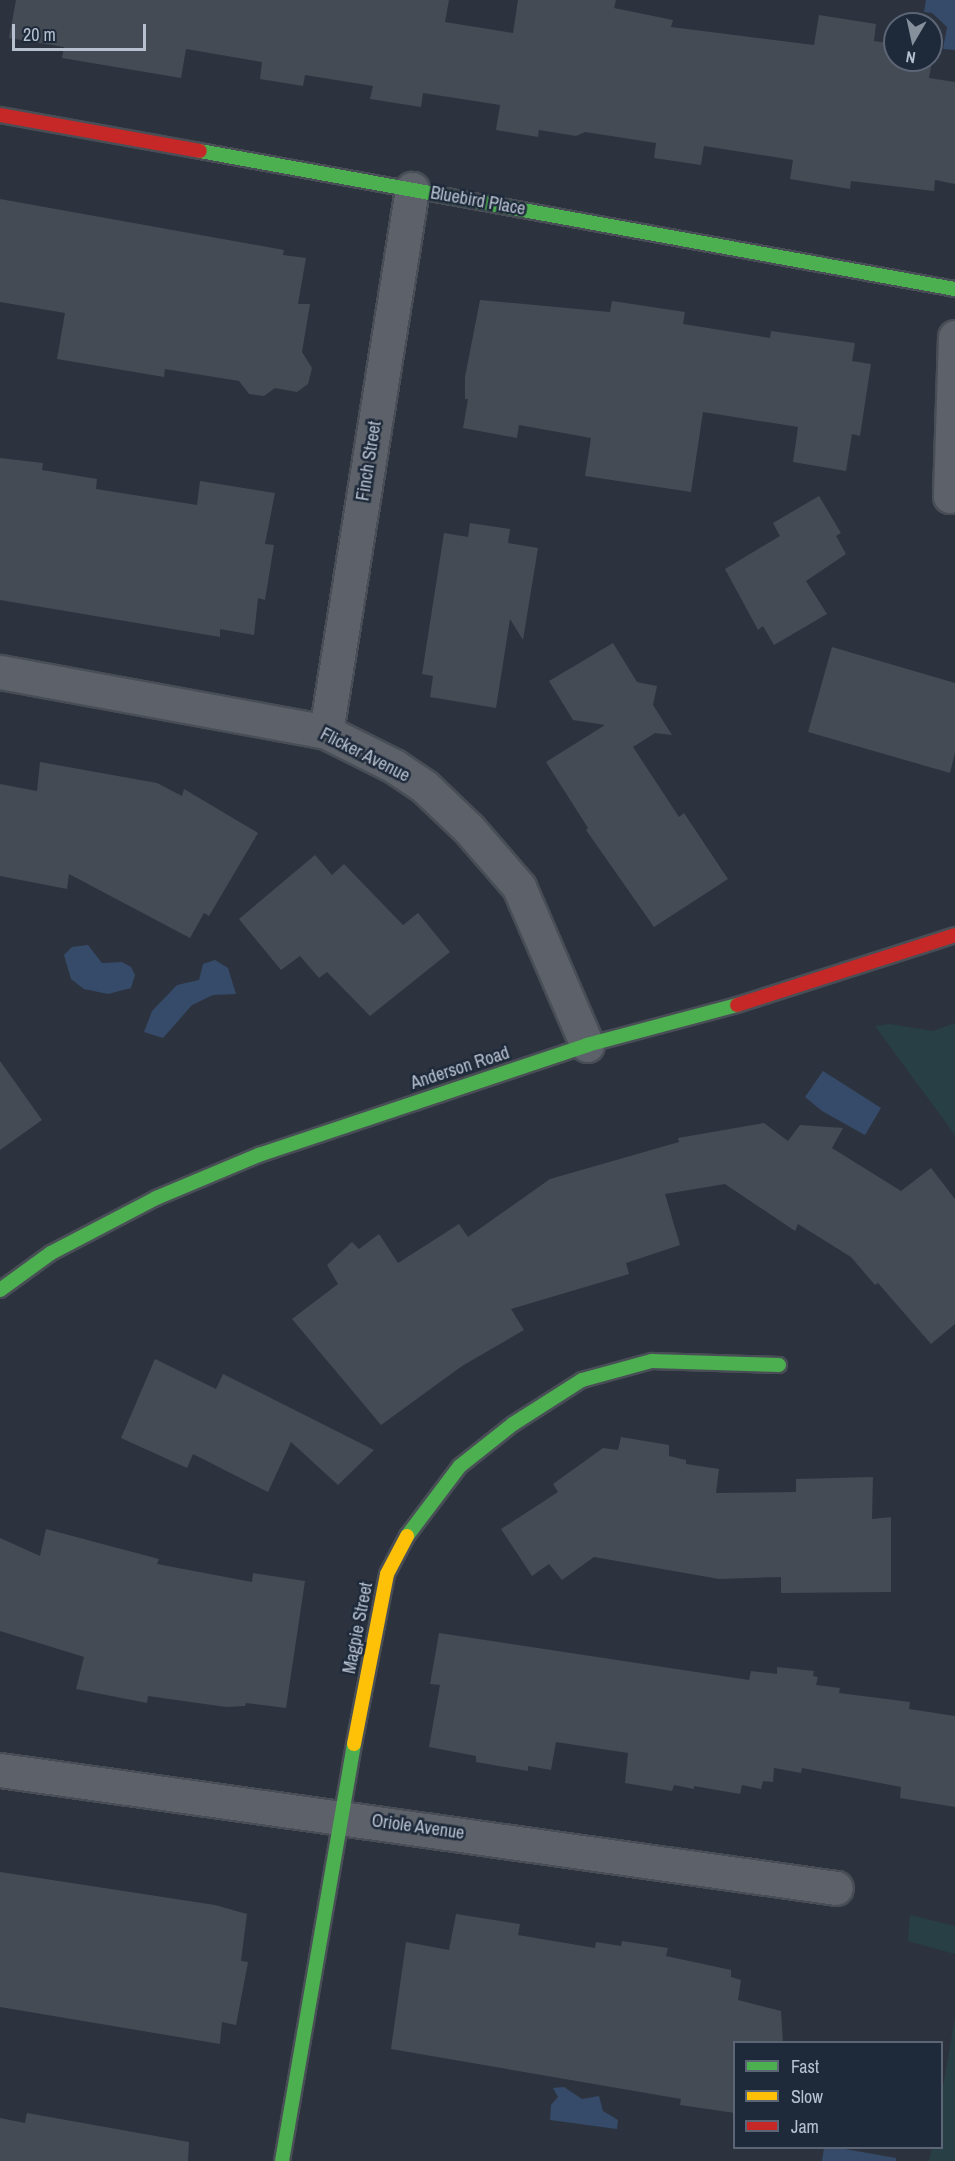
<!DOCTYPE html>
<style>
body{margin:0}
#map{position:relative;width:955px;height:2161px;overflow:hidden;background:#2c333e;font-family:"Archivo Narrow",sans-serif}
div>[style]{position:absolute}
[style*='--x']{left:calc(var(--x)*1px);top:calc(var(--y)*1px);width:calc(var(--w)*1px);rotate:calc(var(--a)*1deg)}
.green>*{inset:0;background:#284045}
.water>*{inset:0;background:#364b69}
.building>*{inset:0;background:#454b54}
.roads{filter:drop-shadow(2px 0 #494e56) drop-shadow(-2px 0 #494e56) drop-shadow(0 2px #494e56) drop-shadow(0 -2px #494e56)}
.street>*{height:33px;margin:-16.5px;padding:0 16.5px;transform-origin:16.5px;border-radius:16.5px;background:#5d626a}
.fast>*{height:14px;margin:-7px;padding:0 7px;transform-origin:7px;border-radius:7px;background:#4caf50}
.slow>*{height:14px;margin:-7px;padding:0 7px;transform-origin:7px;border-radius:7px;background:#ffc107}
.jam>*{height:14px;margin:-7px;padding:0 7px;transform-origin:7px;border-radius:7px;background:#c62828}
span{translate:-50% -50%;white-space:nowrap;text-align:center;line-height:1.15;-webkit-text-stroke:5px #1e293a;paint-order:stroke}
.street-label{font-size:18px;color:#b7c0ce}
.legend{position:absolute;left:733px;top:2041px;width:210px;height:108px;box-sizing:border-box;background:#1e293a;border:2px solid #5b6575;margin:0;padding:8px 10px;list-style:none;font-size:18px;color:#b7c0ce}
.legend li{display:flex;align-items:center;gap:12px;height:30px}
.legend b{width:30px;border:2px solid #5b6575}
.north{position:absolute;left:883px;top:12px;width:60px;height:60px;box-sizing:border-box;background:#1e293a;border:2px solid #5b6575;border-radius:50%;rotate:189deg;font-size:16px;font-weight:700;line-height:24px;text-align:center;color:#b7c0ce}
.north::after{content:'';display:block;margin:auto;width:21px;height:27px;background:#868f9c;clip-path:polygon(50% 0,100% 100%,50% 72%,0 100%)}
.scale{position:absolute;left:12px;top:24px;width:134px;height:27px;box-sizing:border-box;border:3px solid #b7c0ce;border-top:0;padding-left:8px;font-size:18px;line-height:21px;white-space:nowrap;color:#b7c0ce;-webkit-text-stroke:4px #1e293a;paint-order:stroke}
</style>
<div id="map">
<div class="green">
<div style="clip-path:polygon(955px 1023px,955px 1135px,875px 1026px,890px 1024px,933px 1031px)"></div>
<div style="clip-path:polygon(910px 1915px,955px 1926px,955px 1954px,908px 1941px)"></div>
<div style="clip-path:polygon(955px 2018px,955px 2161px,929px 2161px,932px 2148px,942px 2148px,942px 2093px)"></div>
</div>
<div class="water">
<div style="clip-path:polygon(926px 0,955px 0,955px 50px,943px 49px,947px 27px,932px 13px,924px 12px)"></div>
<div style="clip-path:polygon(88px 945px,102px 963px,122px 962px,131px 967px,135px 975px,131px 988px,108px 994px,84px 989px,71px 979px,64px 955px,72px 947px)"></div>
<div style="clip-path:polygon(215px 960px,228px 968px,236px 994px,213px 995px,192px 1005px,163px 1038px,144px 1032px,152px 1011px,177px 985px,199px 980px,203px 964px)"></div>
<div style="clip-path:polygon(823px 1071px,881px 1108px,865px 1135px,822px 1111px,805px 1097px)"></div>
<div style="clip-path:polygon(564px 2087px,582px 2099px,599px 2096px,603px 2111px,618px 2120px,617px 2129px,550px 2120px,551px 2105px,558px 2097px,553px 2088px)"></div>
<div style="clip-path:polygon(824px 2148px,839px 2148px,896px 2158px,896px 2161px,822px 2161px)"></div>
</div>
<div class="building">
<div style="clip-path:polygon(16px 0,449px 0,445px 22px,513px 33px,518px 0,616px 0,614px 8px,673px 20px,671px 27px,814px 45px,819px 15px,876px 24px,874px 41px,895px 44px,895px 60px,931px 60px,934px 50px,929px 78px,955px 82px,955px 184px,935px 180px,934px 191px,851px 181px,850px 189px,790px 179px,793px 160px,704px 146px,701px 165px,654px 158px,656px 143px,585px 132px,576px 136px,539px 130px,538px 137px,496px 130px,500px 105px,423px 93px,421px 107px,370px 99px,373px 86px,305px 75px,303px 86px,260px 79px,262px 62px,186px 49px,181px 78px,62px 58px,64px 47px,9px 38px)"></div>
<div style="clip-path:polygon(0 199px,284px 250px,283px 255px,306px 258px,298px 304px,310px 304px,302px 352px,312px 368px,308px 384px,297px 392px,275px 388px,264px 396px,249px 394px,239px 381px,165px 369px,164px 377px,57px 359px,65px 313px,0 302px)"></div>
<div style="clip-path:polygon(480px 300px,610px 312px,612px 301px,685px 312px,683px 324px,770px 338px,771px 331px,855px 343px,852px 361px,871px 364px,860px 436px,852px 434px,846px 471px,793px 462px,798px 427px,703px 412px,691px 492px,585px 476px,591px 438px,519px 425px,517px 438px,463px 428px,468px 399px,465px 399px,465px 377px)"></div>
<div style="clip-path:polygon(0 458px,43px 463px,42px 470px,97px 479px,96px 489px,197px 505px,200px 481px,275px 493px,265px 544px,274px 545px,265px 600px,258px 598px,254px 635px,220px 629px,220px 637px,0 600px)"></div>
<div style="clip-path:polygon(819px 496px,841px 533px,836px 536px,846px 554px,806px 581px,827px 614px,774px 645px,763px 626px,758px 630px,725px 569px,780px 536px,773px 523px)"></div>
<div style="clip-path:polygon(470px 523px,510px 529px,508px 543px,538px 548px,523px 640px,510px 619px,496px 708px,430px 697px,433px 676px,422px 674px,444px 533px,468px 537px)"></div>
<div style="clip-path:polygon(613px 643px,637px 682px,657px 686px,653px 705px,672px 735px,655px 733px,633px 747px,679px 817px,684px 813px,728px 879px,654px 927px,586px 830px,588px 828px,546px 762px,605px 725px,573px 720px,549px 681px)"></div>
<div style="clip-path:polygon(832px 647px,955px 683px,955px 753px,950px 773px,808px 732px)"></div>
<div style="clip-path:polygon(40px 762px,157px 783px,182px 796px,184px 789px,258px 833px,209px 916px,204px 913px,190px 938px,69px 874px,67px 889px,0 876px,0 784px,37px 791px)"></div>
<div style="clip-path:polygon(315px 855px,332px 875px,344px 864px,403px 925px,418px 913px,450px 952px,370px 1016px,327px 972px,319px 978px,300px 956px,281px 970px,239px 919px)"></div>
<div style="clip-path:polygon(0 1061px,42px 1120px,0 1150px)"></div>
<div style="clip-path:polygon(764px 1123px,788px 1141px,800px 1125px,843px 1128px,832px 1148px,901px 1191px,931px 1168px,955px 1199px,955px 1324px,931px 1344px,878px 1283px,875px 1285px,851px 1257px,798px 1224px,795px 1231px,725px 1184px,665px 1194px,680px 1245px,626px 1263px,629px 1274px,511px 1309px,524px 1330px,462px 1366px,381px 1425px,292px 1319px,338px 1284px,327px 1265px,352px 1242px,359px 1249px,379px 1234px,398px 1263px,459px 1224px,468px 1237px,550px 1179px,679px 1142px,678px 1138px)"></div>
<div style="clip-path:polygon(155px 1359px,216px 1389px,223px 1374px,374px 1450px,338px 1485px,291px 1442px,268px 1492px,193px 1454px,187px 1468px,121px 1438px)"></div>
<div style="clip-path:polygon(621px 1437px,669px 1445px,669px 1456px,686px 1460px,686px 1464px,719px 1469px,716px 1493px,796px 1492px,796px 1479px,873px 1477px,872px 1519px,891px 1517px,891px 1592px,781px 1593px,781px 1577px,719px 1579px,594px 1557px,562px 1580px,549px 1564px,532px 1576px,501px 1529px,558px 1492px,553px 1484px,603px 1448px,618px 1450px)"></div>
<div style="clip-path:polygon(46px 1529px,159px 1559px,157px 1564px,252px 1582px,253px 1573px,305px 1581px,286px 1708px,246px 1703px,245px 1706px,226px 1707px,148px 1696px,147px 1703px,76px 1689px,84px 1657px,0 1631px,0 1538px,40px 1556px)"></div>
<div style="clip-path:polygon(439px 1633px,749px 1680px,751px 1671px,777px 1674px,777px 1667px,814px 1671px,813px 1676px,818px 1677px,816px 1685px,840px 1688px,839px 1693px,910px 1702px,909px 1709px,955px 1716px,955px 1807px,900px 1798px,901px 1787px,802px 1768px,801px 1773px,774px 1768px,773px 1782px,763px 1781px,761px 1789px,742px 1785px,740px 1794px,694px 1786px,694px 1789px,674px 1785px,672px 1791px,625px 1783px,628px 1753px,556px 1742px,551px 1770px,528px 1766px,528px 1771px,476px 1762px,476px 1756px,429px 1747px,440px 1685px,430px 1684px)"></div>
<div style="clip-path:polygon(0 1872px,215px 1905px,247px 1914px,241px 1961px,248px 1962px,236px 2025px,222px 2022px,220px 2044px,0 2007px)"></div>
<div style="clip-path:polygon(456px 1914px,520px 1924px,518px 1935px,595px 1948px,596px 1942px,621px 1946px,622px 1941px,668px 1948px,666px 1956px,731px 1970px,731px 1977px,741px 1980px,738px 2000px,781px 2011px,783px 2043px,735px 2043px,735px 2113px,680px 2105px,681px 2099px,391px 2049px,406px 1942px,449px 1950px)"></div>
<div style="clip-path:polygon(27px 2113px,189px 2142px,188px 2161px,0 2161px,0 2118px,25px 2123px)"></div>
</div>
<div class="roads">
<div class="street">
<div style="--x:955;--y:337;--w:159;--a:91.8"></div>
<div style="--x:950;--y:496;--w:5;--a:-22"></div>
<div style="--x:0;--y:672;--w:331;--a:10.4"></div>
<div style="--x:326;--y:732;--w:76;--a:26.6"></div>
<div style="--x:394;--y:766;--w:37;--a:34"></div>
<div style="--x:425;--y:787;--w:61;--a:43.7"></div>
<div style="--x:469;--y:829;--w:77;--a:49.2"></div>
<div style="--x:519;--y:887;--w:172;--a:66.7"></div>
<div style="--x:326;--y:732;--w:550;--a:-81"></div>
<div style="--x:0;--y:1770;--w:844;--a:8.03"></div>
</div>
<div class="fast">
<div style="--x:200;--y:151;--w:768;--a:10.36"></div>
<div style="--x:0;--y:1290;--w:63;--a:-36"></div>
<div style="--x:51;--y:1253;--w:119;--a:-27.6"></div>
<div style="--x:156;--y:1198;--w:112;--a:-22.7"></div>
<div style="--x:259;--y:1155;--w:346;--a:-18.5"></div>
<div style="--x:587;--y:1045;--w:155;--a:-14.9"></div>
<div style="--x:407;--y:1536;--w:88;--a:-52.9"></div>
<div style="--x:460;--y:1466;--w:68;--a:-38.4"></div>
<div style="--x:513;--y:1424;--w:82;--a:-32.5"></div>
<div style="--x:582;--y:1380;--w:73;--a:-15.2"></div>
<div style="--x:652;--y:1361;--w:127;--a:1.8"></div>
<div style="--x:282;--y:2161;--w:423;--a:-80.2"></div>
</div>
<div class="slow">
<div style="--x:354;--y:1744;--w:173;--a:-79"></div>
<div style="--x:387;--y:1574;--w:43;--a:-62.2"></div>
</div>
<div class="jam">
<div style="--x:0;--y:115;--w:203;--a:10.2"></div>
<div style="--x:737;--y:1005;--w:229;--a:-17.8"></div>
</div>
</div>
<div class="street-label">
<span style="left:478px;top:201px;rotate:10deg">Bluebird Place</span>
<span style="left:369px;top:461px;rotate:-81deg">Finch Street</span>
<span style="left:365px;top:755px;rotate:27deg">Flicker Avenue</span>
<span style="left:460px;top:1068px;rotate:-18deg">Anderson Road</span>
<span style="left:358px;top:1628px;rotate:-79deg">Magpie Street</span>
<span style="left:418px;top:1827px;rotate:8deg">Oriole Avenue</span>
</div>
<ul class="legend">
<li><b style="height:8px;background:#4caf50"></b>Fast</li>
<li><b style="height:8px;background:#ffc107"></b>Slow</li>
<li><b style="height:8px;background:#c62828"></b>Jam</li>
</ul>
<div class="north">N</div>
<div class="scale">20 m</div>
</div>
